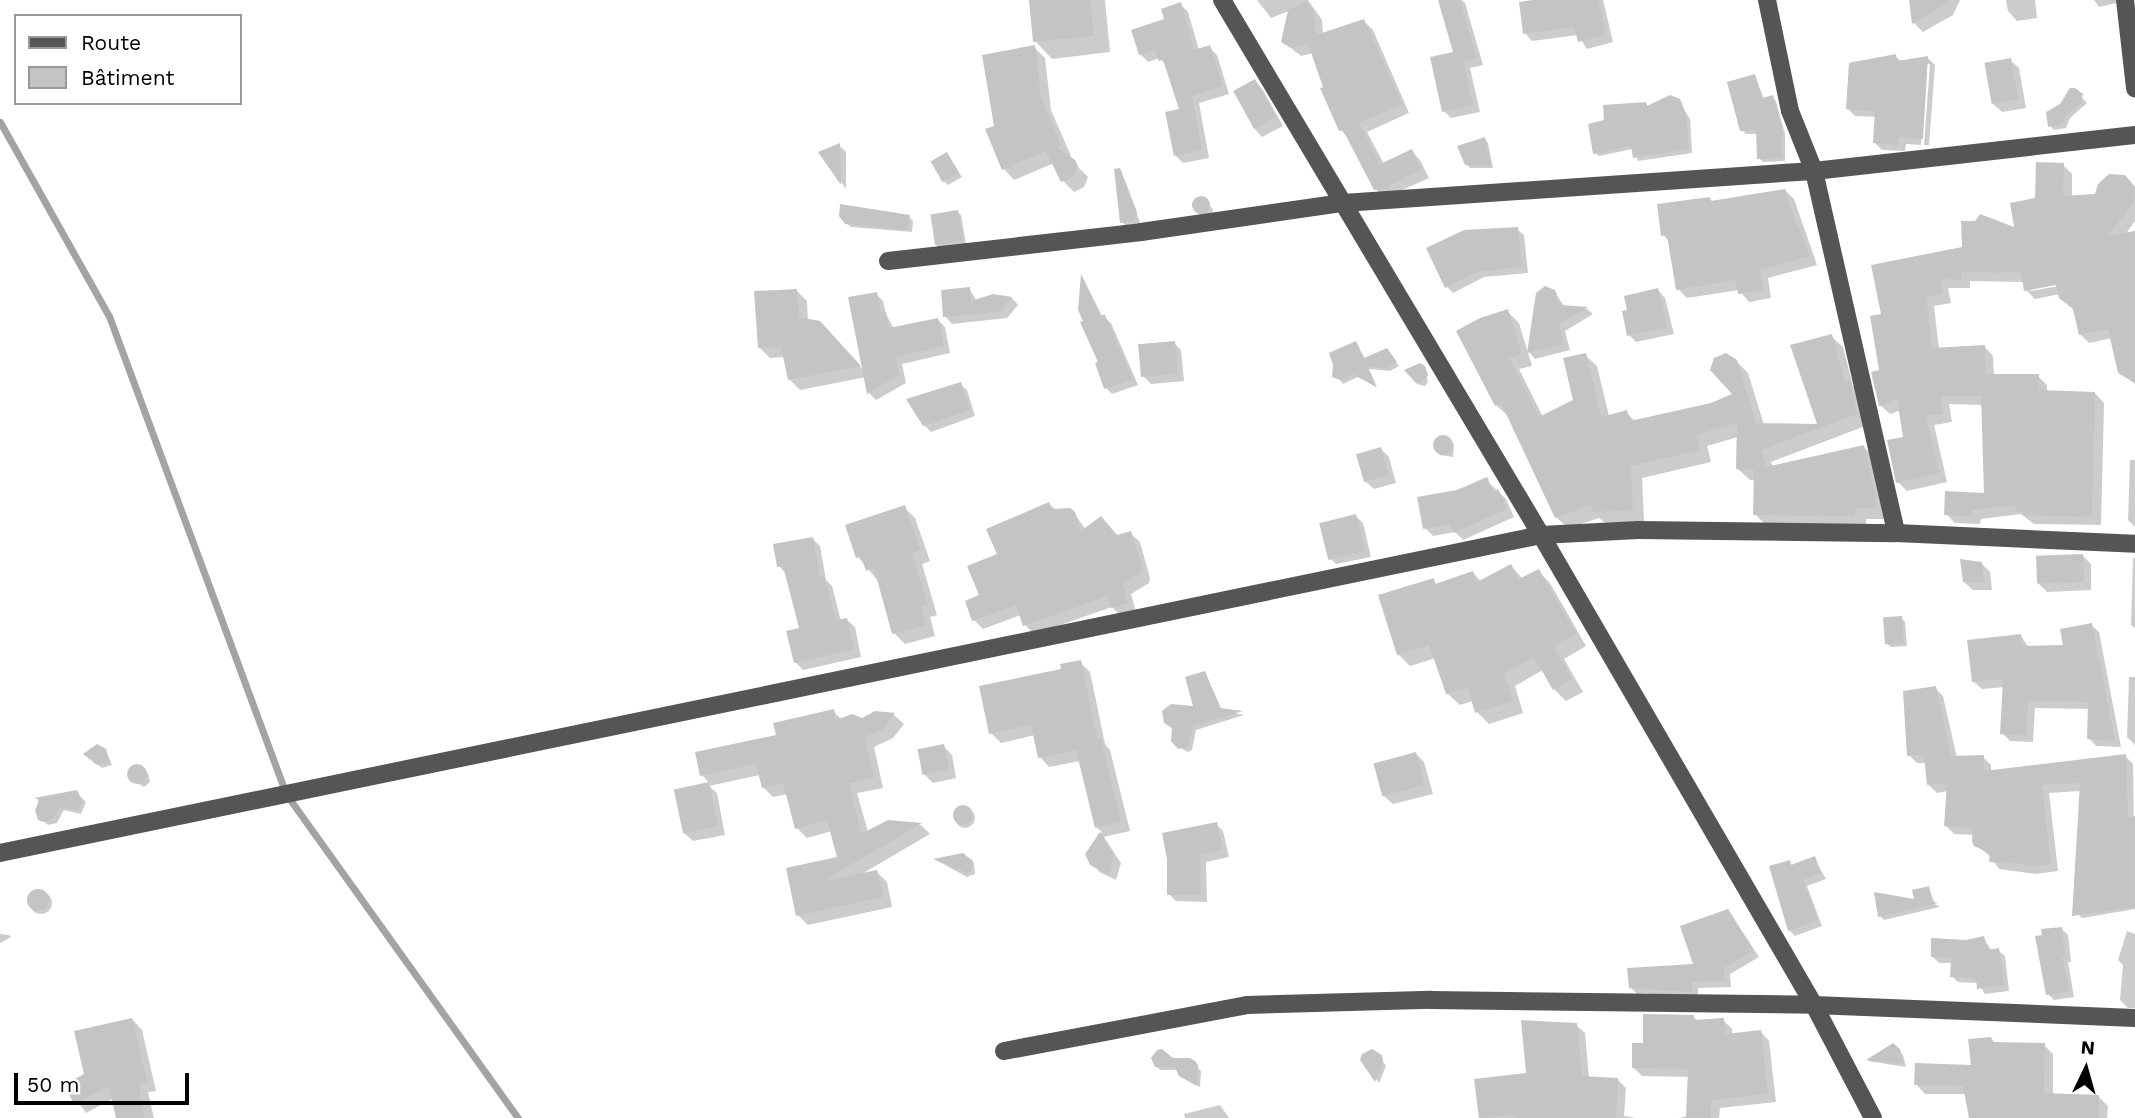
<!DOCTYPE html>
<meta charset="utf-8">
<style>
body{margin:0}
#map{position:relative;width:2135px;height:1118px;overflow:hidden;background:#fff;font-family:"Work Sans",sans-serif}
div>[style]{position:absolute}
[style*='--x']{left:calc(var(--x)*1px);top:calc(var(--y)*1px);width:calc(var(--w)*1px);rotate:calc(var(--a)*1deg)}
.shadow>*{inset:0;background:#0003}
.round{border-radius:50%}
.stream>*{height:7px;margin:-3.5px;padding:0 3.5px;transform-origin:3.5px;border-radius:3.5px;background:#a3a3a3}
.building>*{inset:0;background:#c4c4c4;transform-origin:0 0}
.minor>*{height:18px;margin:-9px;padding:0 9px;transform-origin:9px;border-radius:9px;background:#555}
span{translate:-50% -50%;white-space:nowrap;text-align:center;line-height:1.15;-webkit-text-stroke:5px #fff;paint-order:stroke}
.legend{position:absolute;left:14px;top:14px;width:228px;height:91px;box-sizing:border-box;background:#fff;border:2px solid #999;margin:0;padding:9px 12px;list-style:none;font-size:21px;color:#000}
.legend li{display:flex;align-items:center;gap:14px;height:35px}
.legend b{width:35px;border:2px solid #999}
.north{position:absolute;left:2051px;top:1034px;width:70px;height:70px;-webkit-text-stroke:5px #fff;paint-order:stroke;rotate:5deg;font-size:19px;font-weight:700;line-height:28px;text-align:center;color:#000}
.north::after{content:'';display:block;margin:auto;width:24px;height:32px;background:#000;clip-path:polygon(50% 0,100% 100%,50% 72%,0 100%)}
.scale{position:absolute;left:14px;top:1073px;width:175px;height:32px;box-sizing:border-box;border:4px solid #000;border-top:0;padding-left:9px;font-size:21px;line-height:24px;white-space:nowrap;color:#000;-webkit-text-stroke:5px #fff;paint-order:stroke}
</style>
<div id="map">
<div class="shadow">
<div style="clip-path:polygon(1030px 0,1105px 0,1110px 52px,1052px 59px,1035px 41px)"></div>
<div style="clip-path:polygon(1257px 0,1308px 0,1322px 20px,1323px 34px,1364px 21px,1373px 30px,1409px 113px,1367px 132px,1384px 164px,1411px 151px,1420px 160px,1429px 178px,1384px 198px,1375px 188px,1349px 139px,1341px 130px,1313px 53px,1301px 56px,1283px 42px,1291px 10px,1271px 18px)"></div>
<div style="clip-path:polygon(1445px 0,1462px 0,1465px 3px,1483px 65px,1470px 68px,1480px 112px,1451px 118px,1444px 111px,1456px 53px)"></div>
<div style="clip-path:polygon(1547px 0,1603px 0,1613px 42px,1587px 49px,1578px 35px,1532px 41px,1525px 33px)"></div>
<div style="clip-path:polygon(1911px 0,1960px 0,1953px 15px,1923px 32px,1914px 23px)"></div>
<div style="clip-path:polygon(2006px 0,2035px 0,2037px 18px,2017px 21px,2008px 11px)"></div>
<div style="clip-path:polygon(2094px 0,2116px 0,2117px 3px,2099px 7px)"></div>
<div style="clip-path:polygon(1180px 4px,1188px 12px,1199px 50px,1209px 47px,1217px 55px,1229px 94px,1199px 103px,1209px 158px,1183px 163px,1175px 155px,1181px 110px,1168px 68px,1160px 58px,1148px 62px,1140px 54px)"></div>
<div style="clip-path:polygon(1034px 47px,1045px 58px,1051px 110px,1071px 156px,1068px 157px,1088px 177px,1084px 187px,1074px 192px,1063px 181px,1054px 163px,1014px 180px,1004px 169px,996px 127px)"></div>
<div style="clip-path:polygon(1895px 56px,1902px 62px,1928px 58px,1935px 65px,1929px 145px,1924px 145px,1930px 64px,1926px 64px,1921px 145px,1906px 144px,1905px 151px,1882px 150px,1875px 143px,1877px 117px,1855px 116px,1848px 109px,1852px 62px)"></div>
<div style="clip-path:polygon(2010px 60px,2019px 68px,2026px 108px,2002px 112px,1993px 104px)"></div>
<div style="clip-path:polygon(1755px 76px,1764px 99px,1772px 97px,1776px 101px,1785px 134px,1785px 161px,1763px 162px,1759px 158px,1758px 134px,1746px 134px,1742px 130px)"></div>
<div style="clip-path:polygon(1255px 81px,1263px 90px,1283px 126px,1262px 137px,1254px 128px)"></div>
<div style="clip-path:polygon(2075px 90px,2087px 103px,2070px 118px,2066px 128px,2054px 130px,2050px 126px,2067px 93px)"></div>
<div style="clip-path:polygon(1679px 102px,1690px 119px,1692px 153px,1638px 161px,1633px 149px,1599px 156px,1595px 153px,1606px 122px,1646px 104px,1649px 107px)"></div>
<div style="clip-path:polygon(1485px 139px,1488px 143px,1493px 168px,1470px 168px,1466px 164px)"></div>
<div style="clip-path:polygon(840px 146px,846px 152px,846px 189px,821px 153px)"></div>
<div style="clip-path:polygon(947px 154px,962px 177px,948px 185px,944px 181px)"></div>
<div style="clip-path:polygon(evenodd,2063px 165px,2072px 174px,2072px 197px,2096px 196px,2130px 182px,2135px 187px,2135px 221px,2125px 235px,2135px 233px,2135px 384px,2119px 372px,2112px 338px,2089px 343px,2080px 334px,2075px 311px,2060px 294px,2035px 299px,2026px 290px,2024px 282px,1970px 281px,1970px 288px,1948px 288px,1951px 303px,1934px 306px,1939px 349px,1984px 346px,1993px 356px,1994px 376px,2038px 376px,2047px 385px,2047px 392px,2095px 393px,2104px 403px,2101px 525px,2034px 524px,2021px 514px,1981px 519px,1980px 524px,1955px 523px,1946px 514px,1986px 494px,1983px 405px,1949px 404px,1952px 422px,1934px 425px,1947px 482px,1907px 491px,1898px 482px,1905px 438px,1901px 410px,1890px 414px,1880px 405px,1883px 316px,1963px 249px,2016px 230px,2063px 165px,2064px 282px,2065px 285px,2030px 291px,2030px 288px,2064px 282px)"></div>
<div style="clip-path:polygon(1120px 170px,1140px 222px,1138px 225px,1126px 226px,1122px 222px)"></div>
<div style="clip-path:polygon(1785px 190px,1794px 199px,1817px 265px,1768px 278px,1771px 298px,1749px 302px,1739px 290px,1687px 298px,1678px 289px,1670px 242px,1663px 235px,1710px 199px,1713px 202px)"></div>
<div style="clip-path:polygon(1199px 197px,1213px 209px,1212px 214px,1201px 216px,1196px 212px,1192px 205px)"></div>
<div style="clip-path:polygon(958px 212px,961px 215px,966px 244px,938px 247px,934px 243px)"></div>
<div style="clip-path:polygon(909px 217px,913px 221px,912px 232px,851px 227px,846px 223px)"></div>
<div style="clip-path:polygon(1517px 229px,1524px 235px,1528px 273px,1484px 277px,1453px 293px,1447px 287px)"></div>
<div style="clip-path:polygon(1083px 278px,1102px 316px,1111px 323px,1138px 385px,1112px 394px,1106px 388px,1085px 322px)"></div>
<div style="clip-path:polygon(969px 289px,977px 301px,993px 295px,1012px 298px,1018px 305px,1007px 318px,952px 324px,945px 316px)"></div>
<div style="clip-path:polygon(796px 290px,807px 301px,808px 321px,830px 334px,865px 372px,876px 294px,883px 301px,886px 314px,894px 329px,937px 319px,945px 327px,950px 353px,902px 364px,906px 383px,876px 400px,869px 393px,866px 377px,800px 390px,789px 379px,785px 357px,770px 358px,760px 348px)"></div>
<div style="clip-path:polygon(1658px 290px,1665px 298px,1674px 334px,1636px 342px,1629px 335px)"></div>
<div style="clip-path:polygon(1554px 292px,1565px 307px,1587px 309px,1593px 314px,1565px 331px,1570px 350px,1535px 359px,1529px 352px)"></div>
<div style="clip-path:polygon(1507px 311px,1519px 323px,1532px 366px,1519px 369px,1543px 417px,1575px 401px,1585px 355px,1597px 366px,1609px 416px,1626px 412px,1636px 422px,1712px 404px,1735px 395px,1736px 361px,1748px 373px,1764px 425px,1819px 426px,1831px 336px,1843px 347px,1853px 386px,1861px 394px,1868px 425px,1771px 462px,1773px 467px,1864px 447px,1876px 459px,1886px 519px,1866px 519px,1866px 527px,1767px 526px,1755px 514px,1756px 480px,1750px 480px,1738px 469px,1738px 437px,1707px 446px,1711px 462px,1642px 478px,1644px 521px,1605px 523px,1599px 518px,1568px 528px,1556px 517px,1508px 416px,1496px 405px)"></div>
<div style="clip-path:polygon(1174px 343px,1181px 350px,1184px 381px,1151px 384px,1144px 377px)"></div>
<div style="clip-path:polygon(1356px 343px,1365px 359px,1390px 354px,1399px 366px,1390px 371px,1369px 369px,1377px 387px,1358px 377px,1343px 384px,1333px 371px)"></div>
<div style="clip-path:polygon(1424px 368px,1428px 382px,1425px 386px,1417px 384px,1407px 370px)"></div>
<div style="clip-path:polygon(960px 384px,967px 390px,975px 416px,931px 432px,924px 425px)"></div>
<div style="clip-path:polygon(1441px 437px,1454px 444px,1453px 457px,1440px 455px,1436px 451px,1438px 439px)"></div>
<div style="clip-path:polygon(1381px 449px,1389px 457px,1396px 483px,1374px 489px,1365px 481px)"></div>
<div style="clip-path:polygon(2130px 460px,2135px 460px,2135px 527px,2128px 520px)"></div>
<div style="clip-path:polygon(1486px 480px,1506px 499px,1514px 517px,1463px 540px,1455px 532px,1433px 536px,1425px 528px,1457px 492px)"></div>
<div style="clip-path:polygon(1049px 504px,1056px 510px,1074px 513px,1086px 530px,1118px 537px,1130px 533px,1140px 542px,1150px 578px,1149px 583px,1131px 594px,1136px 612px,1122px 617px,1112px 607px,1034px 634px,1025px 625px,1021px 615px,983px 629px,974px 620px,999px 555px)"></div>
<div style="clip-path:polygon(904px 507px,915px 518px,930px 561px,922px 564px,937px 615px,930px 617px,935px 636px,905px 644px,894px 633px,879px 582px,858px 557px)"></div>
<div style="clip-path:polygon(1356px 516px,1363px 523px,1371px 557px,1336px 564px,1329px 557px)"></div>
<div style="clip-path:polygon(812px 538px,820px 546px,826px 580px,832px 586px,841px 621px,847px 620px,855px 627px,861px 657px,803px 670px,795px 662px,801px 630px,787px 575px,779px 566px)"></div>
<div style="clip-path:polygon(2082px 555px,2091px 564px,2091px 590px,2047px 592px,2038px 583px)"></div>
<div style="clip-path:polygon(2133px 558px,2135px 558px,2135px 628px,2131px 625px)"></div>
<div style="clip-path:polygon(1981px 563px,1990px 572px,1992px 590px,1973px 590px,1964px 582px)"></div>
<div style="clip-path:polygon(1511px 566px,1523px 579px,1538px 571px,1550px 583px,1586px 646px,1564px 659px,1583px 692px,1566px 701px,1554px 689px,1543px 670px,1515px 686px,1523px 713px,1489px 724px,1477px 712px,1473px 701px,1460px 705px,1447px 693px,1436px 658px,1410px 666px,1398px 654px,1433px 580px,1437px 585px,1473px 573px,1482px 582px)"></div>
<div style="clip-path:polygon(1901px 618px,1905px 622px,1907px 646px,1891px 647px,1887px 644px)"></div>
<div style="clip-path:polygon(2091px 625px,2099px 632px,2121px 747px,2096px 746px,2089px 738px,2090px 709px,2035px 708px,2033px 742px,2010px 741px,2002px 733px,2005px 687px,1982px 689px,1974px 682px,2021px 636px,2029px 648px,2066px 647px)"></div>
<div style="clip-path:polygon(1080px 662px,1090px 672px,1105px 744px,1110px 750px,1130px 831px,1104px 837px,1121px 863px,1116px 880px,1099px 872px,1087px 854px,1102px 832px,1096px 827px,1080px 761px,1049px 767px,1040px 757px,1035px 735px,1001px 743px,991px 733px,1063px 670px)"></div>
<div style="clip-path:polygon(1205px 673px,1222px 710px,1244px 715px,1196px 730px,1192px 750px,1188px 752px,1175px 745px,1196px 708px)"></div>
<div style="clip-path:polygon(2129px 677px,2135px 677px,2135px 745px,2127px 737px)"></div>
<div style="clip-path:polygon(1935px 688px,1943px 696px,1957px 758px,1983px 757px,1991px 765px,1991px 772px,2125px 756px,2133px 764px,2135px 909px,2082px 918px,2074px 910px,2081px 791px,2049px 793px,2058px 871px,2035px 874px,1999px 869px,1991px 857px,1976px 845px,1974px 835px,1954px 834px,1946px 826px,1948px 791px,1937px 793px,1929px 785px,1927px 763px,1917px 763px,1909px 755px)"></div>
<div style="clip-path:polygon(833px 711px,842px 720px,862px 720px,875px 713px,894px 715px,904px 724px,893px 738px,874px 747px,883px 788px,857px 793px,868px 832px,888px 822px,921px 825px,930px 834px,860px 875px,877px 872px,887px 882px,892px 907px,808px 925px,798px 915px,839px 858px,832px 831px,807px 838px,797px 828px,788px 794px,773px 797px,763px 787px,760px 775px,709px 786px,717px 793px,725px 835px,693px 841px,684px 833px,676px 790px,710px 784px,702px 775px)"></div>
<div style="clip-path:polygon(943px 746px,952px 755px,956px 778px,933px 783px,924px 774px)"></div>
<div style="clip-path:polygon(105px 750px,112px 765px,102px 768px,89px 758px)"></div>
<div style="clip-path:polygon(1416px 754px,1424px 762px,1433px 794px,1393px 804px,1384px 796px)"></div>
<div style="clip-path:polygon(135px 766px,148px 773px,150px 782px,144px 787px,131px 780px,129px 769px)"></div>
<div style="clip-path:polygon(76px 792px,86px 802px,81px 814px,64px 810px,57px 823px,48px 825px,37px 815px,38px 799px)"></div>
<div class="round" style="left:955px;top:808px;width:20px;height:20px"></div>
<div style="clip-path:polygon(1216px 824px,1223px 831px,1229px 857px,1206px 862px,1207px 902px,1176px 901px,1169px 894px,1169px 859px)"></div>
<div style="clip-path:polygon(963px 855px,974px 863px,975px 874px,967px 877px,936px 860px)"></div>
<div style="clip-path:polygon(1814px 858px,1826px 879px,1807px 886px,1822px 926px,1795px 936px,1789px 930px,1789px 862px,1793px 866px)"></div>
<div style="clip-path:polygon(1929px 888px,1935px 904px,1940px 907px,1884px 920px,1880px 916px,1916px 901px)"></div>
<div class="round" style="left:30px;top:892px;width:22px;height:22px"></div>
<div style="clip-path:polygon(1728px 911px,1759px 957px,1730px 974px,1731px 987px,1698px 988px,1698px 998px,1651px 997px,1647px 993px,1637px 994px,1630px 987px,1696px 966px)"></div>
<div style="clip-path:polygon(2062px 929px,2068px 935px,2071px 962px,2068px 962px,2074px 997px,2054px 1000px,2048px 994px)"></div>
<div style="clip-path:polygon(2127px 931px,2135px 934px,2135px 1008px,2128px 1008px,2120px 1000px,2123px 965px,2118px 960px)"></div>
<div style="clip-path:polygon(0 934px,9px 935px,11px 937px,0 943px)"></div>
<div style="clip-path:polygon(1983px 938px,1992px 951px,1998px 950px,2005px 956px,2009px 991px,1985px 994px,1978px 983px,1958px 982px,1952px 976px,1952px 963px,1939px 963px,1933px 957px)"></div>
<div style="clip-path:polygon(1693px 1017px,1698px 1021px,1723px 1020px,1732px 1029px,1732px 1035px,1761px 1032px,1769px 1041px,1776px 1102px,1720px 1108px,1719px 1118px,1679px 1118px,1688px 1116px,1690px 1077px,1642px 1076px,1633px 1067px,1644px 1045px)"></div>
<div style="clip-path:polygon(132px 1019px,142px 1030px,156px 1091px,148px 1092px,154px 1118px,118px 1118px,114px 1098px,86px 1113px,66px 1085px,86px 1075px)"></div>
<div style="clip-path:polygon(1576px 1025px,1585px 1033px,1589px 1078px,1617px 1079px,1626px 1088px,1624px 1116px,1637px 1118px,1482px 1118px,1476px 1081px,1528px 1074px)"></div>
<div style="clip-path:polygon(1991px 1038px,1996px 1044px,2044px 1045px,2053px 1054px,2053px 1095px,2099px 1097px,2108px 1106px,2107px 1118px,1971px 1118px,1966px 1094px,1925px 1094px,1916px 1084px,1973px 1067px)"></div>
<div style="clip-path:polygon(1893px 1045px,1903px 1055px,1906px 1067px,1868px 1061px)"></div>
<div style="clip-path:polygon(1380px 1057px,1386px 1066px,1379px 1083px,1362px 1059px)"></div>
<div style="clip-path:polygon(1172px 1060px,1193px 1062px,1201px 1071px,1200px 1087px,1185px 1079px,1178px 1070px,1160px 1070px,1156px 1066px)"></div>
<div style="clip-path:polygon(1220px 1105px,1229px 1118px,1185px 1118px,1184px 1114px)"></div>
</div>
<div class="stream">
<div style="--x:0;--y:122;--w:223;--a:60.7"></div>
<div style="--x:109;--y:316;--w:510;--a:69.68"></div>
<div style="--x:286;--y:794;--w:398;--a:54.4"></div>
</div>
<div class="building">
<div style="clip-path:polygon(1029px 0,1090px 0,1094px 36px,1033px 42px)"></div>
<div style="clip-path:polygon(1438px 0,1460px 0,1477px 58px,1463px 61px,1473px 105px,1442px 112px,1430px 57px,1453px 52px)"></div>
<div style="clip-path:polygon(1533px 0,1598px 0,1606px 35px,1578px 42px,1574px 27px,1523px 34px,1519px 2px)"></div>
<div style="clip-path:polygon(1909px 0,1952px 0,1912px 24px)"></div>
<div style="clip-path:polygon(1181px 2px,1194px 50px,1210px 45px,1223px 86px,1192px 96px,1202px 150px,1174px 156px,1165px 112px,1179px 109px,1163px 60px,1159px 61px,1155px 50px,1139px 55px,1131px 30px,1164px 19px,1161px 9px)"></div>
<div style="clip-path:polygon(1305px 2px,1313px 9px,1316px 35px,1364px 19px,1402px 104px,1359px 123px,1380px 164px,1412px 149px,1422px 169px,1391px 184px,1388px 189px,1374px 190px,1343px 130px,1339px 131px,1320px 88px,1323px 87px,1308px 44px,1291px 48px,1281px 42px,1288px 10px)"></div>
<div style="clip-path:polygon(1035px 45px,1041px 98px,1061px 145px,1057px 147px,1075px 160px,1078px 166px,1074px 176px,1061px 182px,1046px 151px,1002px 170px,985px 129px,994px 126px,982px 55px)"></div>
<div style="clip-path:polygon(1896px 54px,1897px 61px,1928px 56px,1923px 139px,1899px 137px,1899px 145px,1873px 143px,1875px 111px,1846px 109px,1849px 63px)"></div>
<div style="left:2011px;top:58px;width:42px;height:27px;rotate:80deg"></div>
<div style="clip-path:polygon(1755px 74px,1762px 98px,1773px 95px,1782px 129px,1782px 158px,1757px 159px,1756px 130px,1740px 131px,1727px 82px)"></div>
<div style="left:1255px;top:79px;width:43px;height:25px;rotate:61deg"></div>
<div style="clip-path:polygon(2070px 88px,2075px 88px,2083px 94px,2081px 104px,2066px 115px,2062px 124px,2048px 127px,2046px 112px,2060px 104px)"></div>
<div style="clip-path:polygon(1670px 95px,1680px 99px,1686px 114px,1689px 149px,1633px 158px,1631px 146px,1593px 154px,1588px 124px,1604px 120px,1603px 105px,1646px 102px,1647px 106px)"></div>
<div style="clip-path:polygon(1485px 137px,1491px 165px,1465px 165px,1457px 146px)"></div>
<div style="clip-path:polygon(840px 143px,841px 185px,818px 152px)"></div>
<div style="left:947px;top:152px;width:24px;height:19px;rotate:60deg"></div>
<div style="clip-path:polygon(2036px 162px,2064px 163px,2063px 196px,2095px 194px,2098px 184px,2109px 174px,2125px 175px,2135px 187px,2134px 202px,2108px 236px,2135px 231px,2135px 383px,2118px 373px,2108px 329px,2079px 335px,2073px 309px,2059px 298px,2056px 285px,2024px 291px,2021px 273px,1962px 272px,1961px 280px,1940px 279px,1943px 294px,1926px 297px,1932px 348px,1985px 345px,1986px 374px,2039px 374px,2039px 390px,2095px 392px,2092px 517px,2023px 515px,2023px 512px,2016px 512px,2016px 505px,1972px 510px,1972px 516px,1944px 515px,1945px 491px,1984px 493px,1981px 396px,1941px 396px,1943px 414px,1926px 416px,1939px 473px,1896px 483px,1887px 440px,1903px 437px,1897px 399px,1879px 406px,1871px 372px,1879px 370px,1870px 316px,1881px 314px,1871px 265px,1962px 247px,1961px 221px,1975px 221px,1980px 214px,2014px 227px,2010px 203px,2035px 198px)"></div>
<div style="clip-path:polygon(1120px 168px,1137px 212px,1134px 221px,1120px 223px,1114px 169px)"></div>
<div style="clip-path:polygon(1785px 189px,1788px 202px,1810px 256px,1760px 270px,1763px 290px,1738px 294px,1736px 280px,1676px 290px,1667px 235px,1661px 236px,1657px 204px,1710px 197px,1711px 201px)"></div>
<div class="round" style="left:1192px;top:196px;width:18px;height:18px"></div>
<div style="clip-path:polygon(840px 204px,910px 215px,908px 230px,845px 224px,839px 216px)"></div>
<div style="left:958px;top:210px;width:31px;height:28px;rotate:81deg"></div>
<div style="clip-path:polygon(1518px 227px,1522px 267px,1477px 272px,1445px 288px,1426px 248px,1464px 230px)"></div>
<div style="clip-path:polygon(1081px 274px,1100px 315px,1105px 315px,1133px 379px,1104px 389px,1095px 363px,1098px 362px,1080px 322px,1083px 321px,1078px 310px)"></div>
<div style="clip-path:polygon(1545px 286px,1555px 290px,1561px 305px,1588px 307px,1559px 324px,1564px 344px,1527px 353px,1536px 293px)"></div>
<div style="clip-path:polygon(970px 287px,971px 301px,993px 294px,1012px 297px,1000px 312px,943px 317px,941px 290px)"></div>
<div style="clip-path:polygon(1658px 288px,1667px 327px,1627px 336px,1622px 311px,1627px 310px,1624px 296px)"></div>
<div style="clip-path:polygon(797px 289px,799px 317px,820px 321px,861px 366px,788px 380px,781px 347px,758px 348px,754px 291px)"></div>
<div style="clip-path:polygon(877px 292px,881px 313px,886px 312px,889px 328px,938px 318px,944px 346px,895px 357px,899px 375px,867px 394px,848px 297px)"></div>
<div style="clip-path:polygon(1508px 309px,1522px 354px,1509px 358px,1539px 417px,1573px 400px,1563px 358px,1586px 353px,1601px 417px,1627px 410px,1630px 421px,1711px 403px,1732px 394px,1710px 370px,1714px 358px,1726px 353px,1737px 360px,1756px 423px,1817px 424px,1790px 345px,1832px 334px,1845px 382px,1850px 380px,1857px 414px,1761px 450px,1766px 467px,1864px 445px,1875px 492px,1875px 508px,1855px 508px,1855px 516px,1753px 515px,1754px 470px,1736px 469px,1737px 423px,1696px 435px,1700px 450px,1631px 466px,1633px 510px,1592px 512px,1591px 505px,1555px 518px,1501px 403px,1495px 406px,1456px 331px,1480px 318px)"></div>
<div style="left:1175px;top:341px;width:33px;height:37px;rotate:85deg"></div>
<div style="clip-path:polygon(1356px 341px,1364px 358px,1387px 348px,1397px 362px,1385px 368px,1367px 366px,1376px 387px,1353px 374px,1343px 381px,1332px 377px,1333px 365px,1329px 353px)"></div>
<div style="clip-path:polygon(1420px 363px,1425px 366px,1428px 375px,1425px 380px,1416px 383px,1404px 370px)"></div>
<div style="clip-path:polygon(961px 382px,970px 410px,923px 426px,906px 399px)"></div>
<div class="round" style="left:1433px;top:435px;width:20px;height:20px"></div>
<div style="left:1381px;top:447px;width:29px;height:26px;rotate:74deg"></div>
<div style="clip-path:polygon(1487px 477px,1493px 491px,1498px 489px,1507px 509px,1454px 533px,1450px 524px,1423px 529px,1417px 497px,1457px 490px)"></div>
<div style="clip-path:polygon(1049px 502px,1052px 509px,1070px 508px,1075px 512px,1081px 531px,1101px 516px,1117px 535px,1131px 531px,1142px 568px,1140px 574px,1123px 584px,1128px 603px,1111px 608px,1108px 596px,1023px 626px,1016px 605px,972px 621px,965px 601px,979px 595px,967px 566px,997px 554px,986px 529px)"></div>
<div style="clip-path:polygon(905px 505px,920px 550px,912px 553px,927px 604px,920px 606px,926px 625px,892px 634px,874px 568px,866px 571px,861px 556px,856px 558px,845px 525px)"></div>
<div style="left:1356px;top:514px;width:38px;height:38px;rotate:76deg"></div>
<div style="clip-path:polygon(813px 537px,820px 577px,824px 576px,836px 620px,847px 618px,854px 649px,794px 663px,786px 631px,799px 628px,783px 566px,777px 567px,773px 544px)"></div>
<div style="left:2083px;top:554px;width:28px;height:47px;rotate:88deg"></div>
<div style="clip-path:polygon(1960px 559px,1982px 562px,1984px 582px,1963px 582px)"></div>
<div style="clip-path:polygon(1511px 564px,1519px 579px,1539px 569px,1576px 634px,1553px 646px,1572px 679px,1553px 690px,1534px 657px,1504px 674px,1513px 701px,1475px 713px,1468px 688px,1446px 694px,1429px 645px,1397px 655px,1378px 595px,1434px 578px,1435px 584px,1473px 571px,1477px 582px)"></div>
<div style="left:1902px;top:616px;width:27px;height:19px;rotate:86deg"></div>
<div style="clip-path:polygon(2092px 623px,2115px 741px,2087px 739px,2088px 702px,2028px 701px,2026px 735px,2000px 734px,2003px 679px,1972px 682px,1967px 640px,2021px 634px,2022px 646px,2063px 645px,2060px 629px)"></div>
<div style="clip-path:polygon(1081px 660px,1097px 739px,1101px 738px,1121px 821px,1095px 828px,1076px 750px,1038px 758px,1031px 725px,989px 734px,979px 686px,1061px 669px,1060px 664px)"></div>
<div style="clip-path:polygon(1205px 671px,1220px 708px,1243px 711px,1193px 726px,1189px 746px,1178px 749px,1171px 741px,1172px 728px,1164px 723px,1162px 711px,1171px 704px,1193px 706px,1185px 677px)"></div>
<div style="clip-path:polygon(1936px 686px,1951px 756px,1984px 755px,1984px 771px,2126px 754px,2128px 818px,2135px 816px,2135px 907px,2072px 916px,2080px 783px,2042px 785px,2051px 864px,2025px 867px,2025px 864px,1989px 862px,1990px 853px,1974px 846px,1972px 841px,1973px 828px,1944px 826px,1947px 783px,1927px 785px,1924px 755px,1907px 756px,1903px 691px)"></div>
<div style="clip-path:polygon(834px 709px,836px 720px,852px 714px,862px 718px,875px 711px,895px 713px,883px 729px,865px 737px,874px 778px,849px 783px,861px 834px,888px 820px,922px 823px,823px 881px,877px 870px,883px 897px,796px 916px,786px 868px,837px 857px,827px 820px,795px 829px,783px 783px,762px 788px,756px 764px,700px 776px,695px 752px,776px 735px,773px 723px)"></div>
<div style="clip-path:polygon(97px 744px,106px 749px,110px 762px,97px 765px,83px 754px)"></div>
<div style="left:944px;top:744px;width:26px;height:27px;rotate:79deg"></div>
<div style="left:1416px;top:752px;width:34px;height:44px;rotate:75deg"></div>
<div class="round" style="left:127px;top:764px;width:20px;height:20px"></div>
<div style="left:709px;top:782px;width:45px;height:36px;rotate:78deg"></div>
<div style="clip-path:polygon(77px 790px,83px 803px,77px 811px,60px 807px,53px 819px,43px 822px,38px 820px,35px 810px,40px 800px,34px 798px)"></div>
<div class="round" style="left:953px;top:805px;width:20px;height:20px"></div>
<div style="clip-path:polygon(1217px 822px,1223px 850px,1200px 855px,1200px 895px,1167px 895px,1167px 859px,1162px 833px)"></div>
<div style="clip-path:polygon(1100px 832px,1114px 855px,1109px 875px,1090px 865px,1085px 854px)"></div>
<div style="clip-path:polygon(963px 853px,973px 861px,971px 871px,967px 873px,933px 859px)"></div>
<div style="clip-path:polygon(1815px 856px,1821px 873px,1803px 880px,1818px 920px,1788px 931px,1769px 866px,1790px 860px,1791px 865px)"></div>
<div style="clip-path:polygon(1929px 886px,1932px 902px,1938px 903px,1878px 917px,1874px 892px,1914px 899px,1912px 890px)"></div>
<div class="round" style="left:27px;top:889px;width:22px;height:22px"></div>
<div style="clip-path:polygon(1728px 909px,1754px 950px,1724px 968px,1725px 981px,1692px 982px,1692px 992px,1629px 988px,1627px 968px,1693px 964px,1680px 926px)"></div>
<div style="clip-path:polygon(2062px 927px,2065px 956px,2062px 956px,2069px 991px,2046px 995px,2035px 936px,2042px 935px,2041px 929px)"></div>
<div style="clip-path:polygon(1984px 936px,1988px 950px,1999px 948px,2004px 985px,1977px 989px,1976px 978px,1950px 977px,1951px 958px,1931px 957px,1931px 938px,1966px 940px)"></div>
<div style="clip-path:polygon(1643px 1014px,1694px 1015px,1694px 1020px,1724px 1018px,1725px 1034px,1761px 1030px,1768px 1094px,1711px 1100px,1711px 1118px,1686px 1117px,1688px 1069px,1632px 1068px,1632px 1043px,1643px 1043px)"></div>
<div style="clip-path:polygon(132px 1018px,147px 1082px,139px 1083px,144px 1118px,116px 1118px,109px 1086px,74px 1104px,64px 1085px,84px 1074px,74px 1031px)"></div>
<div style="clip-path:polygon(1521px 1020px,1577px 1023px,1582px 1076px,1618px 1078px,1616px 1118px,1517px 1118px,1517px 1115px,1479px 1118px,1474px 1079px,1526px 1073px)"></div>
<div style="clip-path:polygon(1991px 1037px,1992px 1042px,2045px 1043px,2044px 1093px,2099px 1095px,2099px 1118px,1969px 1118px,1963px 1086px,1914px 1085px,1915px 1063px,1971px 1065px,1968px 1039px)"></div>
<div style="clip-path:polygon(1893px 1043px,1900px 1049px,1904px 1064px,1866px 1060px)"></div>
<div style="clip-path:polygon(1162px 1049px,1173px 1058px,1190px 1058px,1195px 1061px,1198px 1065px,1197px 1086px,1179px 1076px,1175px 1067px,1155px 1067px,1151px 1058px,1157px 1050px)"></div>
<div style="clip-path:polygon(1372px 1049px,1382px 1055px,1383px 1061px,1375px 1082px,1360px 1060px,1362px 1054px)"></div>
</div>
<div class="minor">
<div style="--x:1222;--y:0;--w:623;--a:59.19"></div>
<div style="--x:1541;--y:535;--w:544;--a:59.85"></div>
<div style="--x:1814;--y:1005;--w:127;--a:62.4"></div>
<div style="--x:1767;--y:0;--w:113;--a:78.3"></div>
<div style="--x:1790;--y:111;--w:65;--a:68.2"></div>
<div style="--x:1814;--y:171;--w:371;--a:77.2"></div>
<div style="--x:2125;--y:0;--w:89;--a:83.5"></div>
<div style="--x:888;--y:261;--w:255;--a:-6.5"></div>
<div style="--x:1141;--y:232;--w:204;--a:-8.2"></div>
<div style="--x:1343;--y:203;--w:472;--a:-3.9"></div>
<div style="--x:1814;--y:171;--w:323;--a:-6.4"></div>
<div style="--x:0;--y:853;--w:1573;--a:-11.66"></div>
<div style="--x:1541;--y:535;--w:97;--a:-3"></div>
<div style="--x:1638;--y:530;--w:258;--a:0.7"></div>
<div style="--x:1896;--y:533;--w:239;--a:2.6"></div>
<div style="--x:1004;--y:1051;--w:247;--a:-10.7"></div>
<div style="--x:1247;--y:1005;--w:184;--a:-1.6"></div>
<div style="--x:1431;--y:1000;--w:383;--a:0.7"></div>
<div style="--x:1814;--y:1005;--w:321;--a:2.3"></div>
</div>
<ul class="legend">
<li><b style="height:9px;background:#555"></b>Route</li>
<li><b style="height:19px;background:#c4c4c4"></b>Bâtiment</li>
</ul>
<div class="north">N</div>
<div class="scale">50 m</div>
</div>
